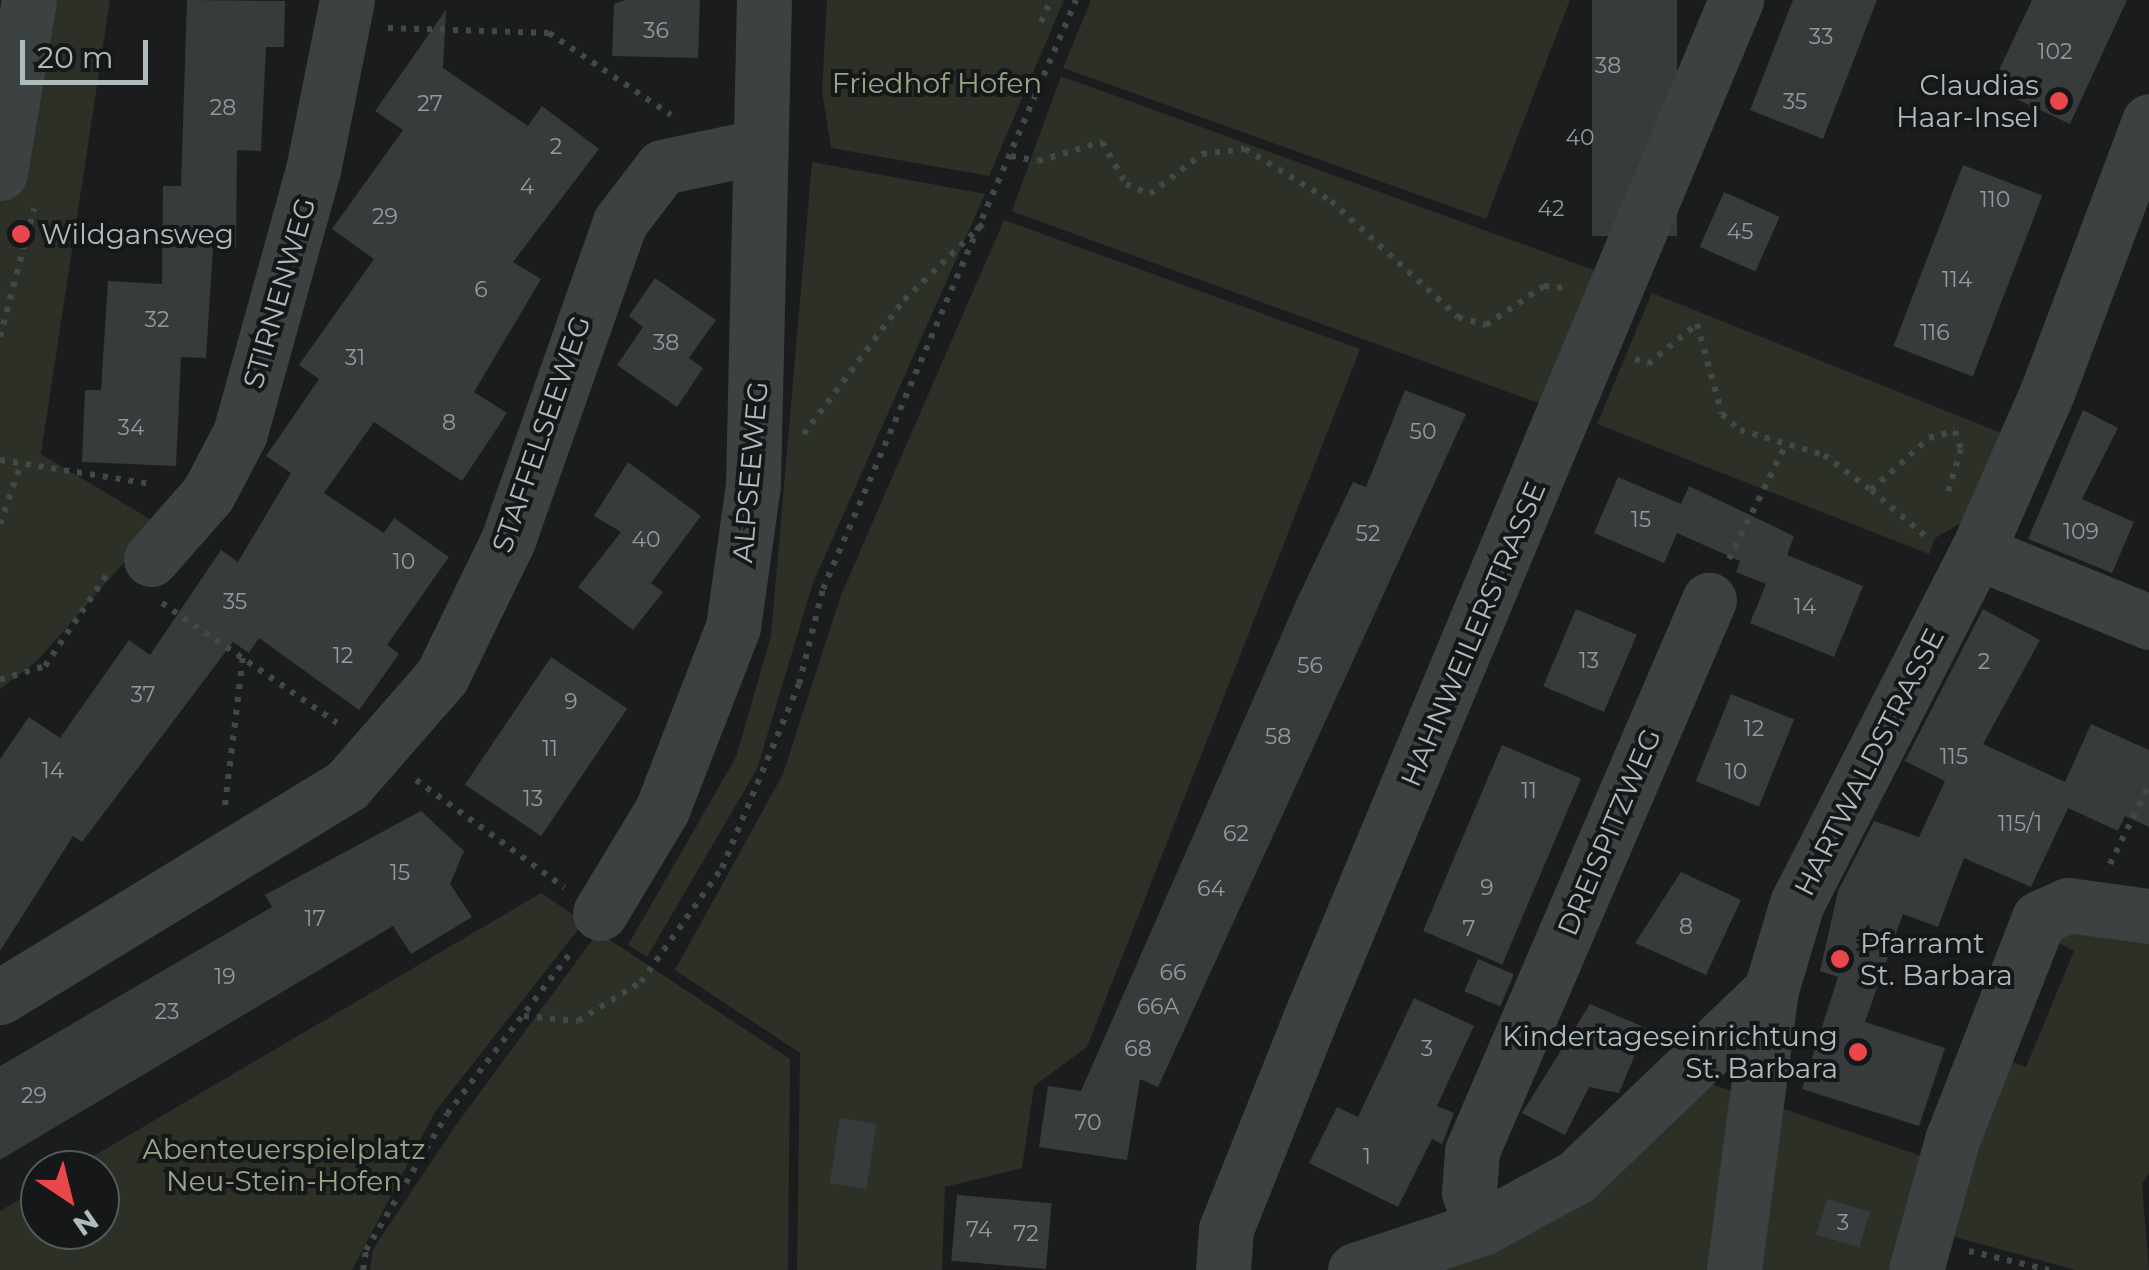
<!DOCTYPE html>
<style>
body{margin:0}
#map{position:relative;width:2149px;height:1270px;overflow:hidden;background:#1b1c1d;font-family:Montserrat,sans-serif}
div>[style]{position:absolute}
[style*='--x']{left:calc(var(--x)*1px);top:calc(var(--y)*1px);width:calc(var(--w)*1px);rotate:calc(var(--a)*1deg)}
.green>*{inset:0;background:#2c3027;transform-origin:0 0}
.building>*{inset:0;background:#383b3c;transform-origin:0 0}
.path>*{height:6px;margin-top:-3px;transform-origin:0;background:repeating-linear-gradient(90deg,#424949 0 5px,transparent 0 13px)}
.minor>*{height:55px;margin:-27.5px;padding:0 27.5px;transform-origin:27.5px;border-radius:27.5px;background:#3c4142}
.dots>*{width:28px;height:28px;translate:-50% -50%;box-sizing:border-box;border:5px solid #161718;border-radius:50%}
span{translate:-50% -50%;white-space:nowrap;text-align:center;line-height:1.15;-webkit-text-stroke:8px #161718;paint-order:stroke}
.number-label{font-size:22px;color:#909c9c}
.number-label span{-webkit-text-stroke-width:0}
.park-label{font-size:28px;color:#9aa586}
.poi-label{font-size:28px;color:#aebcbc}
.right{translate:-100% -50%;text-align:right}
.left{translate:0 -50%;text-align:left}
.street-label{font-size:28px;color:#aebcbc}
.north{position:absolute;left:20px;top:1150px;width:100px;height:100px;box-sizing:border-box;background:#161718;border:2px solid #53595a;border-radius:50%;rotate:145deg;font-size:28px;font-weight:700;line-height:40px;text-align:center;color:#aebcbc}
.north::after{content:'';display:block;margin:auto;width:35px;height:45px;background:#ea464b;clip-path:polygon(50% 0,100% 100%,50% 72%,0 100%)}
.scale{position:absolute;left:20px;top:40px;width:128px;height:45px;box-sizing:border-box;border:5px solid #aebcbc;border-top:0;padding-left:12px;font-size:30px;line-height:35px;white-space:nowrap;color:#aebcbc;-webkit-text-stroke:8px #161718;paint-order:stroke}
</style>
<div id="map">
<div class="green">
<div style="clip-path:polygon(44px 0,110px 0,41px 454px,158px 524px,37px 661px,0 689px,0 202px)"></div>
<div style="clip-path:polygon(827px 0,1064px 0,989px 176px,831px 148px,822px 91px)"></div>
<div style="clip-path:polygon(1091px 0,1570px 0,1486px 219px,1063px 68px)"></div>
<div style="left:1061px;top:76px;width:572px;height:144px;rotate:20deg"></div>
<div style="clip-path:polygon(812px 162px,985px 194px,813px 583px,757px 769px,647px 957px,628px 945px,736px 757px,771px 636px)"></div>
<div style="clip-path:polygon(1004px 220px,1360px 349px,1087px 1047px,1034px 1086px,1022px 1168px,945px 1187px,942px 1270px,797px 1270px,800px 1053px,675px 970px,783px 774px,841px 595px)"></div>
<div style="clip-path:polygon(1652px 293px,2014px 438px,1982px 511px,1935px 538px,1929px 554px,1597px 424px)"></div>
<div style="clip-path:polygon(541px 893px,584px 922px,435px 1112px,352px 1270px,0 1270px,0 1211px,40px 1188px,40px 1230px,100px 1230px,100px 1170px,70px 1170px)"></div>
<div style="clip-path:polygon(2149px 923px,2149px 1173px,2142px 1184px,2149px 1270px,2076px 1270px,1941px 1233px,1998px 1057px,2026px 1067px,2074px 951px,2040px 933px)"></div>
<div style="clip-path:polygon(598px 932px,790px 1059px,788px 1270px,370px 1270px,373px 1249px,456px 1125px)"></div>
<div style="clip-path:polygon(1705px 1082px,1930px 1159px,1901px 1270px,1429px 1270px)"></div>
</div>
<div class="building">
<div style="clip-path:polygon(187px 0,285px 1px,284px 47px,266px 47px,261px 151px,237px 150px,236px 247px,213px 247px,206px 358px,181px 357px,176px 466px,82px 462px,85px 390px,101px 390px,108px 281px,162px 284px,163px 186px,181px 186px)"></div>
<div style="clip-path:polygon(625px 0,700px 0,698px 58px,612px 56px,614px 4px)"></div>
<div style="left:1592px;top:0;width:85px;height:236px"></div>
<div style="clip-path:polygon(1793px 0,1877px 0,1823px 139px,1750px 110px)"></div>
<div style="clip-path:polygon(2032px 0,2127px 0,2070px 124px,1991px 87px)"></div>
<div style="clip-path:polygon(446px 10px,443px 68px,528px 126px,542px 106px,599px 149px,513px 262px,541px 279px,474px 392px,507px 413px,462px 481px,374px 422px,324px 493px,384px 533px,394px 518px,449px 557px,387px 645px,399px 654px,359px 710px,259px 638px,249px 653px,233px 642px,82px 842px,73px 836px,0 951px,0 759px,29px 717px,60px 738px,129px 640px,150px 655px,221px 550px,238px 562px,291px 473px,266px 456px,319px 379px,299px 365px,374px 259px,332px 229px,403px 130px,375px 111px)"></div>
<div style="left:1963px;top:165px;width:85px;height:194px;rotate:21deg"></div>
<div style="left:1724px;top:192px;width:61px;height:60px;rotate:24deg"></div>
<div style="clip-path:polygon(655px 278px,716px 320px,689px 358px,703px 368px,677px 407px,617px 365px,643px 327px,629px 316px)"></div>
<div style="clip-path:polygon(1405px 390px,1466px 414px,1158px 1087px,1140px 1079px,1127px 1160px,1039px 1147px,1048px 1086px,1081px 1091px,1298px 597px,1353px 482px,1366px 487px)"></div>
<div style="clip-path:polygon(2083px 410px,2118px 428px,2082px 499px,2134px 522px,2112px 573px,2028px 539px)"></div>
<div style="clip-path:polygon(628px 462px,701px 516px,651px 583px,663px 592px,633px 630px,578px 587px,621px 532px,594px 516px)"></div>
<div style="clip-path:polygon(1618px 477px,1681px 504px,1689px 486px,1794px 536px,1787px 555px,1863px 586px,1834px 657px,1750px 623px,1766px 584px,1736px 572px,1740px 561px,1677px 533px,1664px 563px,1594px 533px)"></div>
<div style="left:1576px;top:609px;width:66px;height:84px;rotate:23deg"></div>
<div style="clip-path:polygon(1983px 609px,2040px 640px,1983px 744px,2065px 782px,2091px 724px,2149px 750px,2149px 827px,2125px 816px,2118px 831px,2068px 808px,2031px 887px,1964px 858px,1938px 927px,1903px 914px,1865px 1022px,1945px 1048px,1919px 1126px,1802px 1089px,1838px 977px,1820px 971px,1838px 891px,1874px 821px,1919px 837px,1945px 781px,1905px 761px)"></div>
<div style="left:551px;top:657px;width:92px;height:154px;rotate:34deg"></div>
<div style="left:1731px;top:694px;width:68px;height:94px;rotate:22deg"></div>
<div style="left:1502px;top:745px;width:86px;height:202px;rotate:23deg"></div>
<div style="clip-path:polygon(421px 811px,464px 851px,450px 884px,472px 917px,411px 954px,393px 926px,0 1160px,0 1066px,272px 907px,265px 895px)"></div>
<div style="clip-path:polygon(1681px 872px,1741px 900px,1706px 975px,1635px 943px)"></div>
<div style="left:1478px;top:959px;width:39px;height:35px;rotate:23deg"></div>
<div style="clip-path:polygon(1414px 998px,1474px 1026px,1437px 1106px,1454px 1113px,1442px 1144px,1432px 1139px,1398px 1207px,1309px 1163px,1337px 1107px,1358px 1117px)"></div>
<div style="clip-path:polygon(1590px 1004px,1646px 1028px,1619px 1093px,1589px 1087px,1565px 1135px,1522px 1113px)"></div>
<div style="left:840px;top:1118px;width:37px;height:66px;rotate:9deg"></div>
<div style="left:957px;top:1195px;width:95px;height:66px;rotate:5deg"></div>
<div style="left:1827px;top:1199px;width:45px;height:37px;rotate:17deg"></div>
</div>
<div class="path">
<div style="--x:1041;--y:22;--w:24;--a:-66"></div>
<div style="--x:388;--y:28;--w:161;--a:1.8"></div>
<div style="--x:549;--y:33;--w:147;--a:33.9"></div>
<div style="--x:1011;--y:156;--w:27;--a:10"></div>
<div style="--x:1038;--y:161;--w:67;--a:-16.5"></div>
<div style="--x:1102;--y:142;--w:48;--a:60.3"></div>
<div style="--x:1126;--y:184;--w:26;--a:23"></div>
<div style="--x:1150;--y:194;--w:66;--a:-37.6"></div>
<div style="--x:1202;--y:154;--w:43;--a:-6.6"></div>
<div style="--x:1245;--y:149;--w:100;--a:31.2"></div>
<div style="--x:1331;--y:201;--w:172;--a:42.4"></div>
<div style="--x:1458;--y:317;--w:29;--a:16"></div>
<div style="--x:1486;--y:325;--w:70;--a:-33.9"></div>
<div style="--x:1544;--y:286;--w:19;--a:6"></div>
<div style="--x:0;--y:337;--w:133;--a:-75.2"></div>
<div style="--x:1635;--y:359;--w:14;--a:21"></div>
<div style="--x:1648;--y:364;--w:63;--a:-39.2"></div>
<div style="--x:1697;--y:324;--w:93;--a:74.5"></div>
<div style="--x:1722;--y:414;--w:24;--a:42"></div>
<div style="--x:1740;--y:430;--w:88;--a:16.6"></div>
<div style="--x:1824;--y:455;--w:59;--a:36.7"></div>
<div style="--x:1871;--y:490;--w:78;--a:-41.9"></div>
<div style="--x:1929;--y:438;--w:27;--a:-15"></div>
<div style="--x:1955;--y:431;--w:19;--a:72"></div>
<div style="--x:1961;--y:449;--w:48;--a:106.9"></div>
<div style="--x:804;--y:434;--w:167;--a:-53.3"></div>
<div style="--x:904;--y:300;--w:110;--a:-43.9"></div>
<div style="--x:0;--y:460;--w:154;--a:9"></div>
<div style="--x:1871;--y:490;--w:77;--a:40.3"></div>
<div style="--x:0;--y:524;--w:60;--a:-70.7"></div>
<div style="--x:1729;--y:559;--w:128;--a:-63.6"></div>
<div style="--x:162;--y:603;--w:212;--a:34.4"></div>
<div style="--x:0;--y:680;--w:47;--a:-17.3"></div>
<div style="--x:45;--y:666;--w:109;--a:-55.9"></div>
<div style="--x:416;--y:780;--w:183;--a:35.9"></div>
<div style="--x:225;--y:805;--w:149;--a:-83.1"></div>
<div style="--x:2110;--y:864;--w:88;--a:-63.7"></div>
<div style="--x:524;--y:1016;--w:54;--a:5.3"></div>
<div style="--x:578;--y:1021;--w:74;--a:-31.8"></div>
<div style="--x:641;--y:982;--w:140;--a:-54.6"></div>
<div style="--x:722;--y:868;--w:199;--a:-67.3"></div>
<div style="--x:799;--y:684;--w:98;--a:-75.8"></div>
<div style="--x:823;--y:589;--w:641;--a:-66.75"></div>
<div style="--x:1969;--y:1251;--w:82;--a:13.4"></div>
<div style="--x:363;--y:1270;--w:20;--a:-81"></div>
<div style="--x:366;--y:1250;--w:158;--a:-59.2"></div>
<div style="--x:447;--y:1114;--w:205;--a:-52.5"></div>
</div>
<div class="minor">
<div style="--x:0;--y:173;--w:175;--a:-80.5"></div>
<div style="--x:1977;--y:552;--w:186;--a:22.1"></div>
<div style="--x:151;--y:559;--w:86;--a:-48.8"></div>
<div style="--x:208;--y:494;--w:69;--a:-62.3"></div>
<div style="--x:240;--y:433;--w:273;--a:-74.5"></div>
<div style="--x:313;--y:170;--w:173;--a:-78.7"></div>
<div style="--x:600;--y:913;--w:120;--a:-59"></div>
<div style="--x:662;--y:810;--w:196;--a:-68.8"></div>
<div style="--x:733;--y:627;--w:144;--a:-82"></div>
<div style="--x:753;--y:484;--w:484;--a:-88.7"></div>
<div style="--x:0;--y:997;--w:407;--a:-31.4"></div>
<div style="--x:347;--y:785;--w:145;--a:-48.9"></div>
<div style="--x:442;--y:676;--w:151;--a:-64.1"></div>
<div style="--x:508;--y:540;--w:337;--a:-70.6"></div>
<div style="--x:620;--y:222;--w:69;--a:-52.6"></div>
<div style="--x:662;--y:167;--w:97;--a:-11.9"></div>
<div style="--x:1482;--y:1228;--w:38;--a:-110"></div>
<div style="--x:1469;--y:1192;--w:41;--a:-85.8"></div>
<div style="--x:1472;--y:1151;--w:600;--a:-66.73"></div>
<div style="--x:1223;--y:1270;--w:41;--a:-85.8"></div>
<div style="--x:1226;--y:1229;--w:224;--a:-68.2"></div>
<div style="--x:1309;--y:1021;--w:1107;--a:-67.3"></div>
<div style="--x:1355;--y:1270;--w:134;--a:-18.3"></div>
<div style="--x:1482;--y:1228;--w:107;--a:-28.5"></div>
<div style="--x:1576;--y:1177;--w:270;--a:-43.8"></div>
<div style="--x:1771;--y:990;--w:91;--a:-73.4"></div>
<div style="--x:1797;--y:903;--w:394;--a:-62.9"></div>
<div style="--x:1977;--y:552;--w:177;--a:-66.3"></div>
<div style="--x:2048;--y:390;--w:287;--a:-69.4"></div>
<div style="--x:1734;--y:1270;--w:282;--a:-82.5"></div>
<div style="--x:1916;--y:1270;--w:135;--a:-74.5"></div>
<div style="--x:1952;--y:1140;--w:238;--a:-68.6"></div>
<div style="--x:2039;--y:918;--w:32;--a:-24"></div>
<div style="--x:2068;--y:905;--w:82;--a:7.7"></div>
</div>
<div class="dots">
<div style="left:2059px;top:101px;background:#ea464b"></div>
<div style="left:21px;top:234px;background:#ea464b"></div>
<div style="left:1840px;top:959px;background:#ea464b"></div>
<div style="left:1858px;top:1052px;background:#ea464b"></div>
</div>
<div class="number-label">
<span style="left:656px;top:31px">36</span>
<span style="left:1821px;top:37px">33</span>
<span style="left:2055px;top:52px">102</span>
<span style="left:1608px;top:66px">38</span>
<span style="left:1795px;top:102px">35</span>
<span style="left:430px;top:104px">27</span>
<span style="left:223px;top:108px">28</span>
<span style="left:1580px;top:138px">40</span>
<span style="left:556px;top:147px">2</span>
<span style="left:527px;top:187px">4</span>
<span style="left:1995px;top:200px">110</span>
<span style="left:1551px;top:209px">42</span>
<span style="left:385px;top:217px">29</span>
<span style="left:1740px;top:232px">45</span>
<span style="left:1957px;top:280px">114</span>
<span style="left:481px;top:290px">6</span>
<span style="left:157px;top:320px">32</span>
<span style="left:1935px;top:333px">116</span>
<span style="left:666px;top:343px">38</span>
<span style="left:355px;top:358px">31</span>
<span style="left:449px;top:423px">8</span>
<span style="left:131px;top:428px">34</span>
<span style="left:1423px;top:432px">50</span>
<span style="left:1641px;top:520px">15</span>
<span style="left:2081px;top:532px">109</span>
<span style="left:1368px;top:534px">52</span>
<span style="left:646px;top:540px">40</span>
<span style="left:404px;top:562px">10</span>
<span style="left:235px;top:602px">35</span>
<span style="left:1805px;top:607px">14</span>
<span style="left:343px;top:656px">12</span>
<span style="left:1589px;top:661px">13</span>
<span style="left:1984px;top:662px">2</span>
<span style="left:1310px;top:666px">56</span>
<span style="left:143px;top:695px">37</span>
<span style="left:571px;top:702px">9</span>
<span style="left:1754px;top:729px">12</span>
<span style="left:1278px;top:737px">58</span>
<span style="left:550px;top:749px">11</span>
<span style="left:1954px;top:757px">115</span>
<span style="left:53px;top:771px">14</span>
<span style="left:1736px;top:772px">10</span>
<span style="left:1529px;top:791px">11</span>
<span style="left:533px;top:799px">13</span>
<span style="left:2020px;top:824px">115/1</span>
<span style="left:1236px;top:834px">62</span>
<span style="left:400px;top:873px">15</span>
<span style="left:1487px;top:888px">9</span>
<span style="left:1211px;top:889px">64</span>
<span style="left:315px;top:919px">17</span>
<span style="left:1686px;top:927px">8</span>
<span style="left:1469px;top:929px">7</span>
<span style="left:1173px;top:973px">66</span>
<span style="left:225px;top:977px">19</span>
<span style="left:1158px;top:1007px">66A</span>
<span style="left:167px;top:1012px">23</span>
<span style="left:1138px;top:1049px">68</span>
<span style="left:1427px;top:1049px">3</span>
<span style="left:34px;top:1096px">29</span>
<span style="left:1088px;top:1123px">70</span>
<span style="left:1367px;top:1157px">1</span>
<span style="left:1843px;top:1223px">3</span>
<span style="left:979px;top:1230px">74</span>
<span style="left:1026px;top:1234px">72</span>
</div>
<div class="park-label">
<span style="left:937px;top:83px">Friedhof Hofen</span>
<span style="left:284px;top:1165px">Abenteuerspielplatz<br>Neu-Stein-Hofen</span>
</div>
<div class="poi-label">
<span class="right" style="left:2039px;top:101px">Claudias<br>Haar-Insel</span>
<span class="left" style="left:41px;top:234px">Wildgansweg</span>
<span class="left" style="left:1860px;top:959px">Pfarramt<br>St. Barbara</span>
<span class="right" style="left:1838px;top:1052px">Kindertageseinrichtung<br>St. Barbara</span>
</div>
<div class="street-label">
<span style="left:279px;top:293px;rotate:-74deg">STIRNENWEG</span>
<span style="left:541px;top:434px;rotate:-71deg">STAFFELSEEWEG</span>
<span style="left:750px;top:472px;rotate:-85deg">ALPSEEWEG</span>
<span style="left:1473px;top:634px;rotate:-67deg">HAHNWEILERSTRASSE</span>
<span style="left:1869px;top:762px;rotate:-63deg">HARTWALDSTRASSE</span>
<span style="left:1609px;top:832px;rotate:-67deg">DREISPITZWEG</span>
</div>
<div class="north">N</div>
<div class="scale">20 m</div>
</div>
